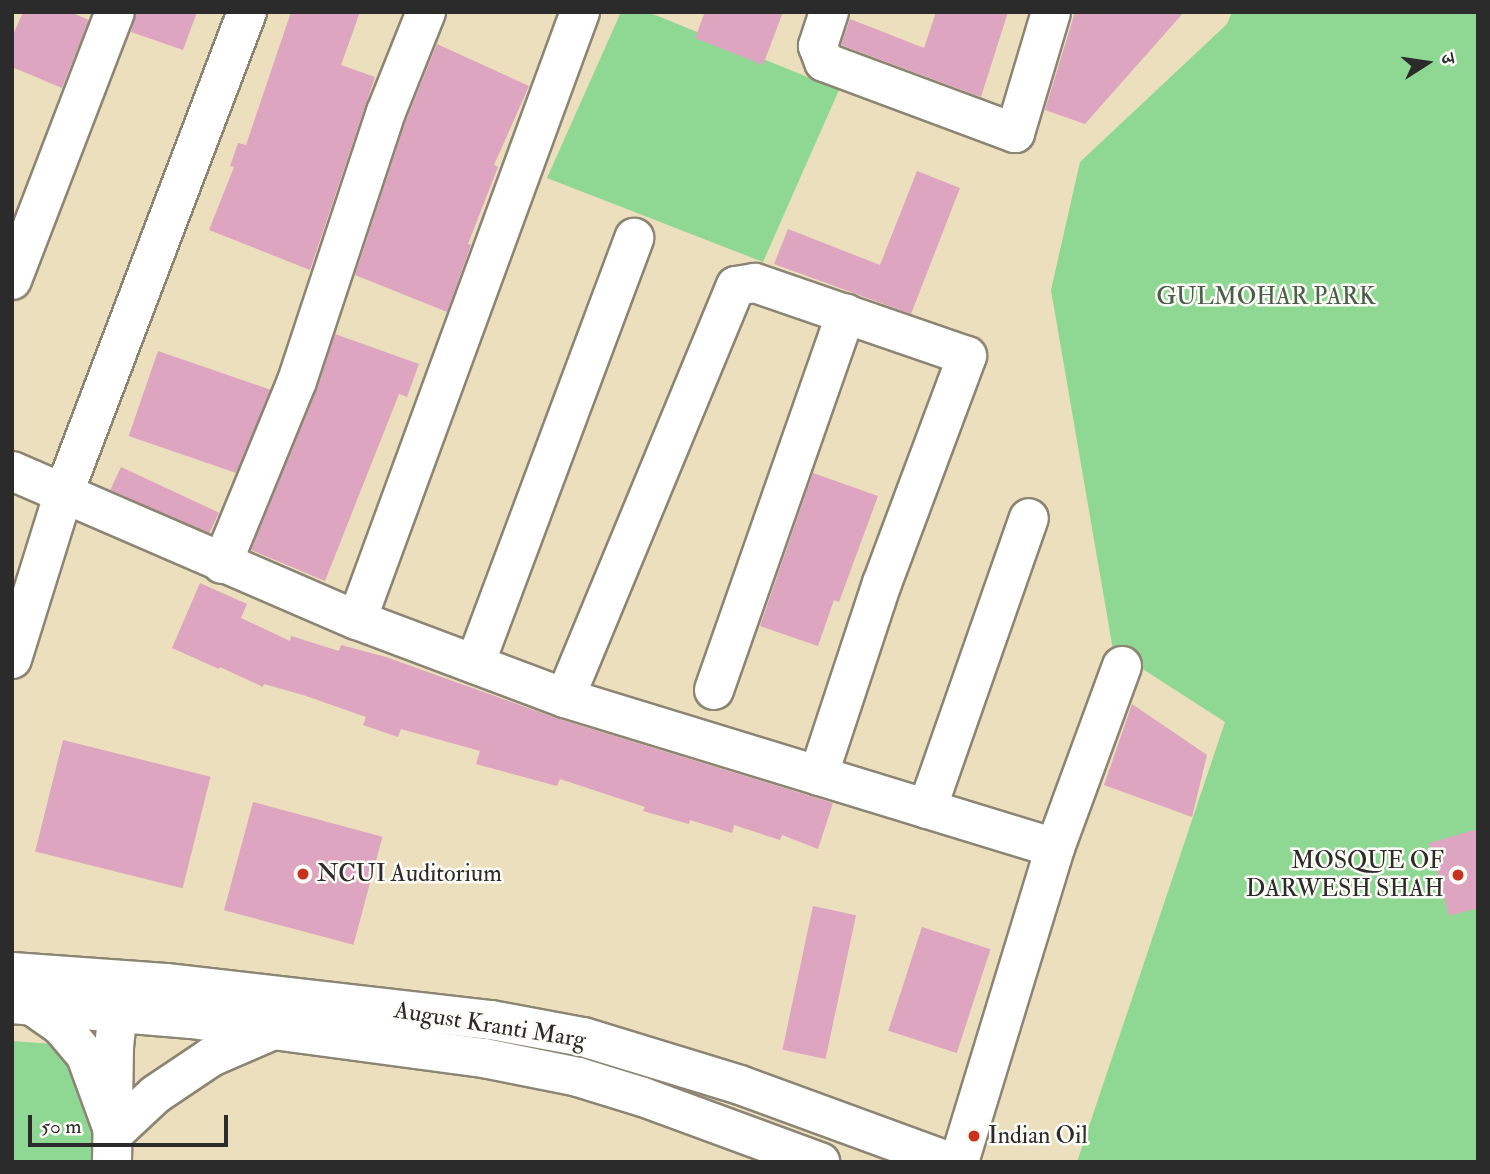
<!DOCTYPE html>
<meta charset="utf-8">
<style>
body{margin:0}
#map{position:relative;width:1490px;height:1174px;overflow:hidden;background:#ecdfbd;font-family:"IM FELL Double Pica","Noto Serif Devanagari",serif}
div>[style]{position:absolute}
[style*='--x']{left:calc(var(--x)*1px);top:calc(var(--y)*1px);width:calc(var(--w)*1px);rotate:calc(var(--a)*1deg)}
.green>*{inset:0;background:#8fd894}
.building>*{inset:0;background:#dda5bf;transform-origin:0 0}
.roads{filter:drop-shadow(2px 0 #8c8574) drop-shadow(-2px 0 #8c8574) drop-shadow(0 2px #8c8574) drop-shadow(0 -2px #8c8574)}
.minor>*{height:38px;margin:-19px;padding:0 19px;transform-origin:19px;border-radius:19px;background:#fff}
.major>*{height:38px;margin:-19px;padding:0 19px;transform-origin:19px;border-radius:19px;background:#fff}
.dots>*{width:19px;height:19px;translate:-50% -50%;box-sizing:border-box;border:4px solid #fdfcf7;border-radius:50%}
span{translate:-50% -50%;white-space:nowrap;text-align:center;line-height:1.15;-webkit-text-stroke:5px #fdfcf7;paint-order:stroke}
.park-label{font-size:24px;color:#495f4a}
.poi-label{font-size:24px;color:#2b2b2b}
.right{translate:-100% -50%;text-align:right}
.left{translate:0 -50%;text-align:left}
.street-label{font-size:24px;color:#2b2b2b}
.frame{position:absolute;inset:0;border:14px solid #2b2b2b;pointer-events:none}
.north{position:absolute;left:1392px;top:28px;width:70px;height:70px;-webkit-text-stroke:5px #fdfcf7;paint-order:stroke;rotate:78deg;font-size:19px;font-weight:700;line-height:28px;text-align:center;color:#2b2b2b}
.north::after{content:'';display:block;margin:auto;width:24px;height:32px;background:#2b2b2b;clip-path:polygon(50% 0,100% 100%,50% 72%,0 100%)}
.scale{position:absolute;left:28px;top:1115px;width:200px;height:32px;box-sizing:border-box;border:4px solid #2b2b2b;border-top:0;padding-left:9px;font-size:21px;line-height:24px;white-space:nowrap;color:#2b2b2b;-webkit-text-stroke:5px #fdfcf7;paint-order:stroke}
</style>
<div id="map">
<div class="green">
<div style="clip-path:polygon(621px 12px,648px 12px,839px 90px,763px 262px,547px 178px)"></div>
<div style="clip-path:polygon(1232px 12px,1478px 12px,1476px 1162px,1077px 1162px,1225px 722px,1113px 650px,1051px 290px,1080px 162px,1227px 24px)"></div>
<div style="clip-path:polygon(12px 1041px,54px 1044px,67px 1056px,93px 1136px,91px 1162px,12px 1162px)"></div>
</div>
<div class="building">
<div style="clip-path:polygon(23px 12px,70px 12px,89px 20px,62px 88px,12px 67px,12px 37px)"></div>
<div style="clip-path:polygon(136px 12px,197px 12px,183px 50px,131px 32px)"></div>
<div style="clip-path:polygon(291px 12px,360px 12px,341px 65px,375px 77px,310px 270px,209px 230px,234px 167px,230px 166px,238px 143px,246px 145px)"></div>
<div style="clip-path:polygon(705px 12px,783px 12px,763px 65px,695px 38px)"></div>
<div style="clip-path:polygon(936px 12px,1008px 12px,981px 97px,841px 45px,850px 19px,924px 48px)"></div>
<div style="clip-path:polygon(1075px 12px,1184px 12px,1085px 124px,1045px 110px)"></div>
<div style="clip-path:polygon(437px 44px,529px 86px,494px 165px,498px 167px,468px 244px,471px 245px,447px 312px,355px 275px,405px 123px)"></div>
<div style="clip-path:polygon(917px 171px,960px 188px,911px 314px,774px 264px,788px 229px,880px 265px)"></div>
<div style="clip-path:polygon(335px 334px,419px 364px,407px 397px,399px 394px,325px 581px,251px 550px,317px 389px)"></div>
<div style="left:158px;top:351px;width:119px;height:90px;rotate:19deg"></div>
<div style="left:121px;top:467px;width:108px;height:25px;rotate:25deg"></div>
<div style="clip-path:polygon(813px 473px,878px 496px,839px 602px,834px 600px,818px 646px,760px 626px)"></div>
<div style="clip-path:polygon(200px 583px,247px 604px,241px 618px,290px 641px,291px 636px,339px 651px,341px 645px,386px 657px,559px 719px,833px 803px,818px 849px,782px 835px,780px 840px,734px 825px,732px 833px,690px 820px,689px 824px,643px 811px,645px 807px,560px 779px,557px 786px,476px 764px,480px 751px,401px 729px,398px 737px,363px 725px,366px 717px,303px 695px,264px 684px,263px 687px,220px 667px,219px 669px,172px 648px)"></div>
<div style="clip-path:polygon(1132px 704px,1207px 755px,1192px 817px,1104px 785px)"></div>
<div style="left:63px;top:740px;width:152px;height:115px;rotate:14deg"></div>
<div style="left:253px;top:802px;width:134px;height:112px;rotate:15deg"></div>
<div style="clip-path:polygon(1478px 829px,1478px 908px,1449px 916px,1429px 843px)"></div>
<div style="left:813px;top:906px;width:44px;height:147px;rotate:12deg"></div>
<div style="left:922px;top:927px;width:72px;height:109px;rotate:18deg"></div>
</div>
<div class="roads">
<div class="minor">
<div style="--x:829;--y:12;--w:36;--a:108"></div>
<div style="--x:818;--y:46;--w:17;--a:69"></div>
<div style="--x:824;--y:62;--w:204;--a:20.4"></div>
<div style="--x:1015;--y:133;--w:126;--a:-73.4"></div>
<div style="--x:12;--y:280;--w:287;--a:-69"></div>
<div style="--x:12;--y:471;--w:376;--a:23.4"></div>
<div style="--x:357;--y:620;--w:222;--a:20.6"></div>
<div style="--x:565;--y:698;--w:512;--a:17.02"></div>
<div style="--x:1055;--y:848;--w:194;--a:-69.8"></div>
<div style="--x:222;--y:564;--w:198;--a:-67.7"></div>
<div style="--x:297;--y:381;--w:283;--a:-71.7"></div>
<div style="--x:386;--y:112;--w:108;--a:-68.2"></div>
<div style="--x:357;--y:620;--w:648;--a:-69.86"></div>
<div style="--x:12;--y:659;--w:172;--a:-72.7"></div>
<div style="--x:63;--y:495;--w:517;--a:-69.15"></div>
<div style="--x:475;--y:664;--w:455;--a:-69.5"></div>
<div style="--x:714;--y:690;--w:399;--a:-70.7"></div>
<div style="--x:565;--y:698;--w:446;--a:-67.5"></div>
<div style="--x:736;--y:286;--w:19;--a:-9"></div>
<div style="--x:755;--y:283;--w:224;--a:19"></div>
<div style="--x:967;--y:356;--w:242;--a:110.5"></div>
<div style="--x:882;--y:583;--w:203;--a:108.3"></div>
<div style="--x:927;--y:809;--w:308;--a:-70.7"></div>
<div style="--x:31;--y:1005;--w:38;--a:35"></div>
<div style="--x:62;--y:1027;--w:38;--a:50"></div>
<div style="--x:86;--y:1056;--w:82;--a:70"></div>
<div style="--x:114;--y:1133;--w:57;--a:-42.9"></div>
<div style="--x:156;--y:1094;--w:66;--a:-33.9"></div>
<div style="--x:211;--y:1057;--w:71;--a:-23.3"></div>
<div style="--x:112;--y:1162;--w:115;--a:-89"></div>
<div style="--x:114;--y:1047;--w:66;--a:-83.9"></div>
<div style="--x:959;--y:1162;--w:328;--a:-73"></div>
</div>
<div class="major">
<div style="--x:12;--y:972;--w:154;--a:4.1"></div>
<div style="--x:166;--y:983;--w:327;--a:6.5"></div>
<div style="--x:491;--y:1020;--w:94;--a:10.5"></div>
<div style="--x:583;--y:1037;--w:164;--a:17"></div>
<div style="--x:740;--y:1085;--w:224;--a:20.1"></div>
<div style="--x:12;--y:1004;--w:180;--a:4.8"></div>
<div style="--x:191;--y:1019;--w:296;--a:7.6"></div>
<div style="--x:484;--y:1058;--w:96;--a:11.4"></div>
<div style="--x:578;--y:1077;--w:68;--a:17.1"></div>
<div style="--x:643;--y:1097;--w:189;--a:20.2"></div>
</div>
</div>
<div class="dots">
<div style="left:303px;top:874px;background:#c8321e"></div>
<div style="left:1458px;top:875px;background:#c8321e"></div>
<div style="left:974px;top:1136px;background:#c8321e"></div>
</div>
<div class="park-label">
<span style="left:1266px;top:297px">GULMOHAR PARK</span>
</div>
<div class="poi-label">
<span class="right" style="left:1444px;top:875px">MOSQUE OF<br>DARWESH SHAH</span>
<span class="left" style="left:317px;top:874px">NCUI Auditorium</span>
<span class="left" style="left:988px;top:1136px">Indian Oil</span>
</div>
<div class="street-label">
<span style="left:490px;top:1025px;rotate:9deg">August Kranti Marg</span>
</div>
<div class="frame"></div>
<div class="north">उ</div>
<div class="scale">50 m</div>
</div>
